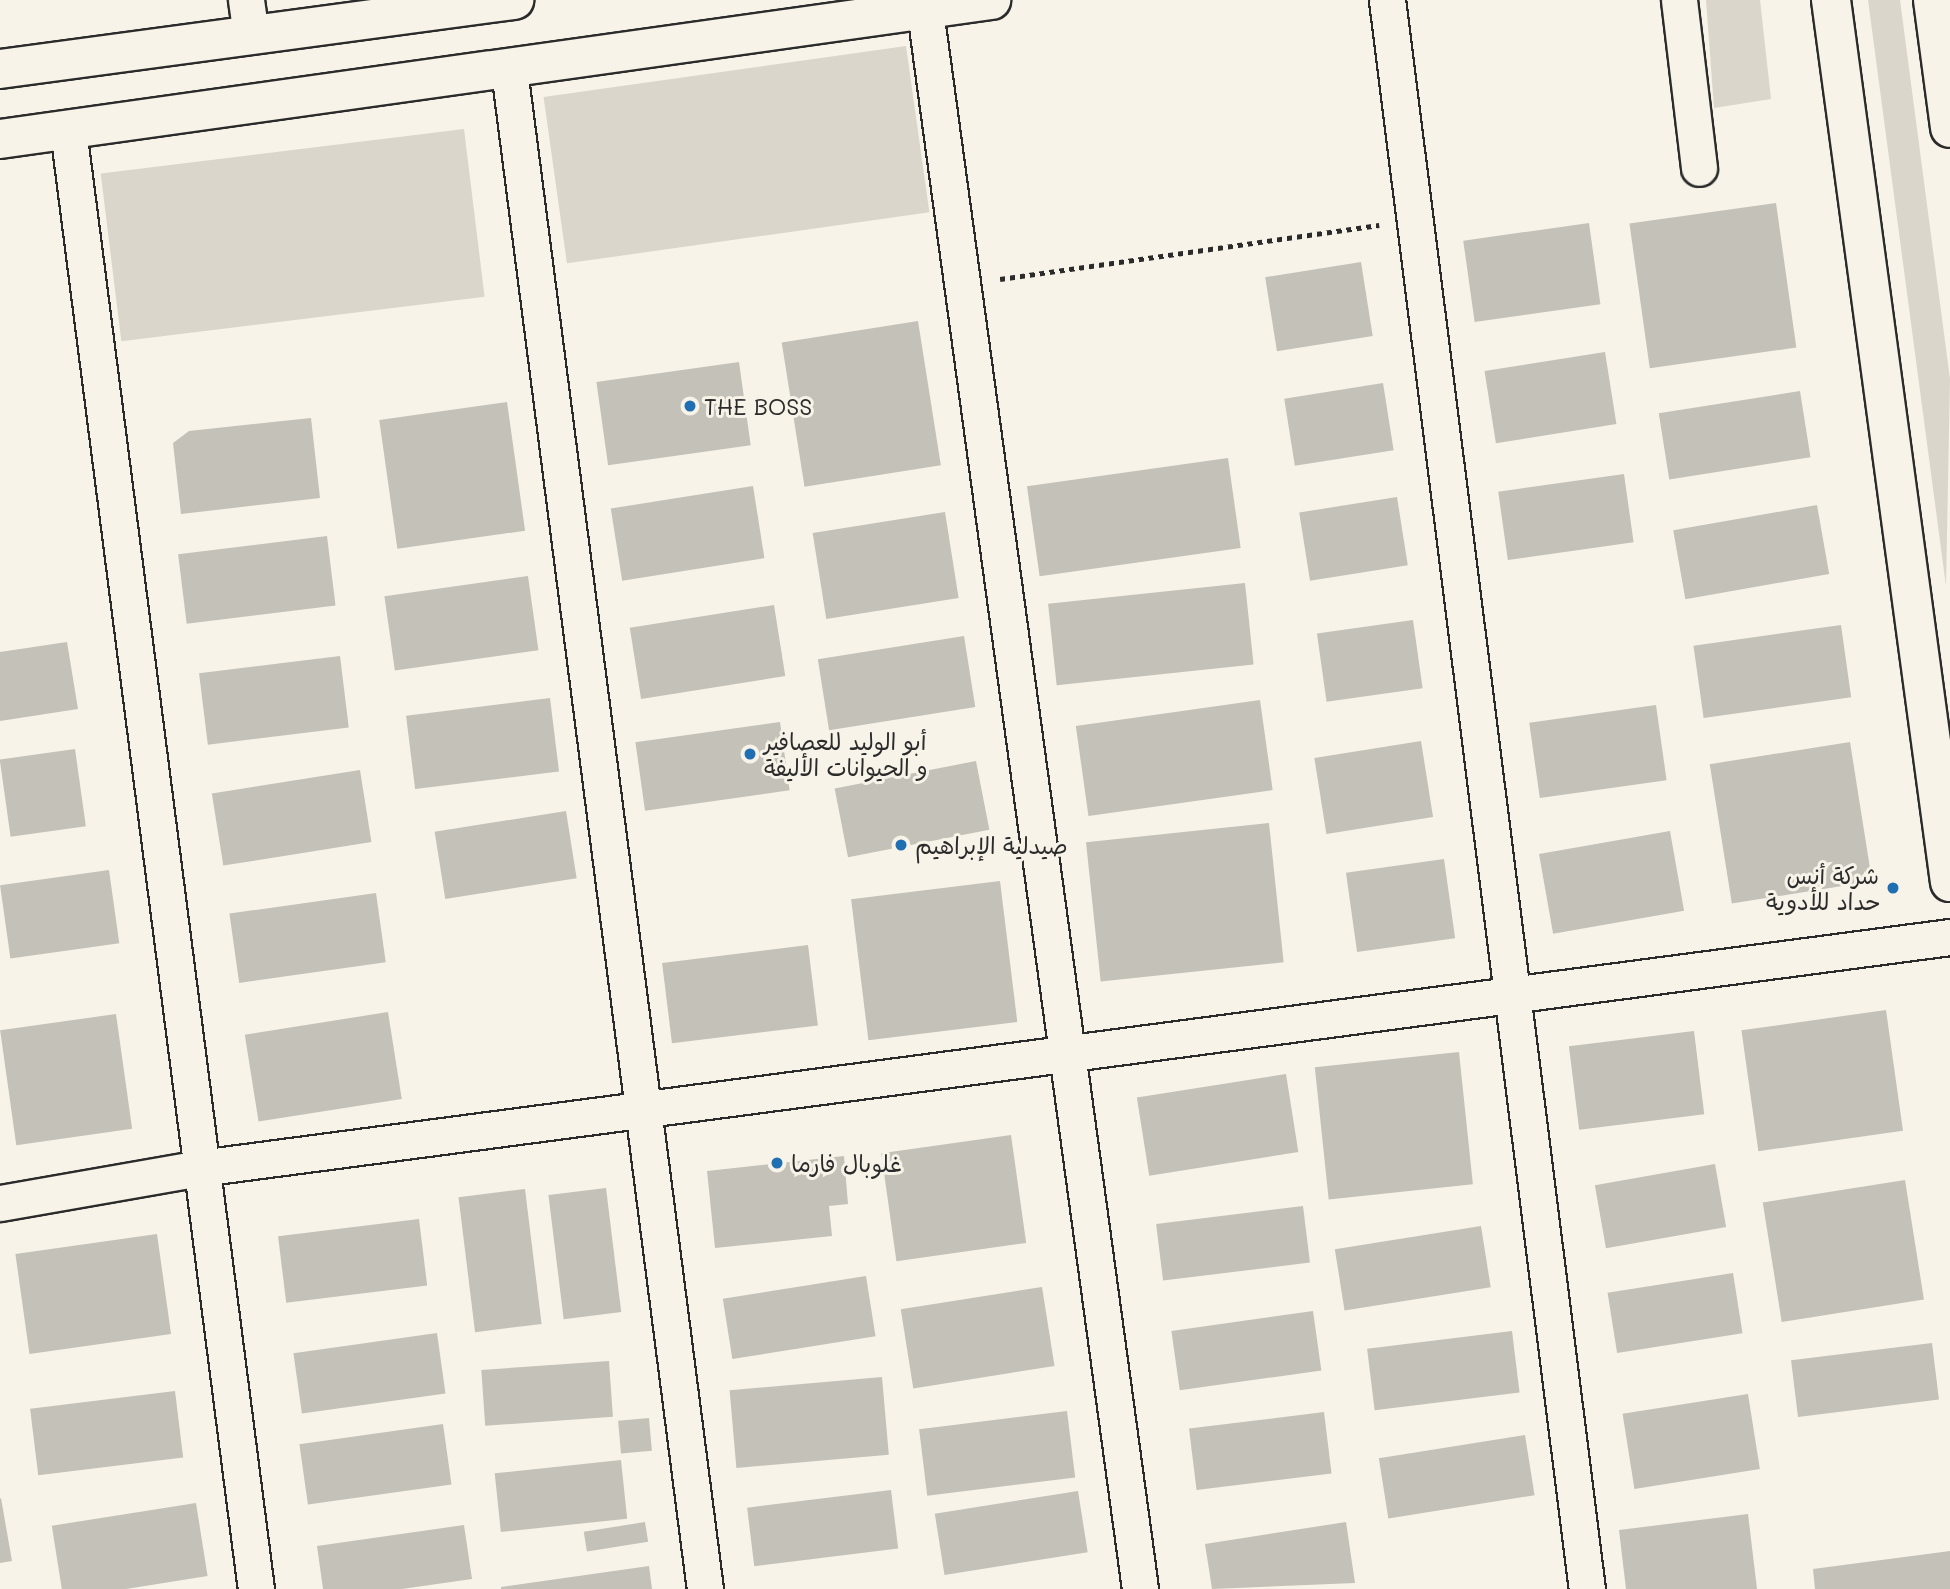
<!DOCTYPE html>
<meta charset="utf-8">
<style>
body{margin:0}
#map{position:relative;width:1950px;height:1589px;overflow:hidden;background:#f7f3e8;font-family:Mali,"Playpen Sans Arabic",sans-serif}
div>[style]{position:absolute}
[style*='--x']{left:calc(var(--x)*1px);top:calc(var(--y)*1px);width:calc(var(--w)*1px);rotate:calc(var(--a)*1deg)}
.green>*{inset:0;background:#dad6cc;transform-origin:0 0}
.building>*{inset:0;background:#c4c1b9;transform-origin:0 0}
.path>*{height:4.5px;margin-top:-2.25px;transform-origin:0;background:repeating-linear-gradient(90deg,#2b2b2b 0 5px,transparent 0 10px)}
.roads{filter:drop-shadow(2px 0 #2b2b2b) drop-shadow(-2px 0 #2b2b2b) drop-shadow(0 2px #2b2b2b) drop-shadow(0 -2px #2b2b2b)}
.minor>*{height:35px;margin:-17.5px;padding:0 17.5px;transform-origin:17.5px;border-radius:17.5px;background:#f7f3e8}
.tertiary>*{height:38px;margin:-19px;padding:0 19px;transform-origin:19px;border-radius:19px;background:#f7f3e8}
.dots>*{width:19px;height:19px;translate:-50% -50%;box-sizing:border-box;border:4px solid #f7f3e8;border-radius:50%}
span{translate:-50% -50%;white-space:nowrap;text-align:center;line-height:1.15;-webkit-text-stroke:6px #f7f3e8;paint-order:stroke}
.poi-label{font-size:23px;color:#2b2b2b}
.left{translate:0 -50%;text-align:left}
.right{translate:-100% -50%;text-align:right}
</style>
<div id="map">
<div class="green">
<div style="clip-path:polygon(1706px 0,1760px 0,1771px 99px,1714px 108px)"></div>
<div style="clip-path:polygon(1868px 0,1900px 0,1950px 379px,1946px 586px)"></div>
<div style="left:906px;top:46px;width:168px;height:366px;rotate:82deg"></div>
<div style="left:464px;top:129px;width:169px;height:366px;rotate:83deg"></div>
</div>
<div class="building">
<div style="left:1776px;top:203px;width:146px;height:148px;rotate:82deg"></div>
<div style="left:1589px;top:223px;width:82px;height:127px;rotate:82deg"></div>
<div style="left:1361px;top:262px;width:75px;height:97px;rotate:81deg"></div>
<div style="left:918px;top:321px;width:146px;height:138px;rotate:81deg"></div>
<div style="left:1605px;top:352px;width:73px;height:122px;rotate:81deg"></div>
<div style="left:739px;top:362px;width:84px;height:144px;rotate:82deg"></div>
<div style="left:1383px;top:383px;width:68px;height:100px;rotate:81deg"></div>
<div style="left:1800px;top:391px;width:67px;height:143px;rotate:81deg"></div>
<div style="left:507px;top:402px;width:130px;height:129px;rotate:82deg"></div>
<div style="clip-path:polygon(311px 418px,320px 498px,181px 514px,173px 443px,189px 431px)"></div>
<div style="left:1228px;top:458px;width:91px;height:203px;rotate:82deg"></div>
<div style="left:1624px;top:474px;width:69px;height:127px;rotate:82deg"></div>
<div style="left:753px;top:486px;width:73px;height:144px;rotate:81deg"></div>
<div style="left:1397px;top:497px;width:69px;height:99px;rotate:81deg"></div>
<div style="left:1817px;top:505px;width:70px;height:146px;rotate:80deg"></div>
<div style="left:945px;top:512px;width:87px;height:134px;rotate:81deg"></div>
<div style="left:327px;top:536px;width:70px;height:150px;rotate:83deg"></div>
<div style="left:528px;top:576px;width:75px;height:145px;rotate:82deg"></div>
<div style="left:1245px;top:583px;width:82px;height:198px;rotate:84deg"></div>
<div style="left:774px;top:605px;width:72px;height:146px;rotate:81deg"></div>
<div style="left:1413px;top:620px;width:69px;height:97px;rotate:82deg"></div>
<div style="left:1841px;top:625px;width:73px;height:149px;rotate:82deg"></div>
<div style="left:964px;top:636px;width:72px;height:148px;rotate:81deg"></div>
<div style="clip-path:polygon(67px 642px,78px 709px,0 721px,0 652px)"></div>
<div style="left:340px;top:656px;width:72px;height:142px;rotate:83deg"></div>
<div style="left:550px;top:698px;width:74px;height:145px;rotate:83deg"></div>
<div style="left:1260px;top:700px;width:91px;height:186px;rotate:82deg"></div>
<div style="left:1656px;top:705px;width:76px;height:128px;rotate:82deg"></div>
<div style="left:780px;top:722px;width:69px;height:146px;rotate:82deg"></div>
<div style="left:1421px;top:741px;width:77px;height:108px;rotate:81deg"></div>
<div style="left:1850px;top:742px;width:141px;height:142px;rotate:81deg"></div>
<div style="left:75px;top:749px;width:78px;height:76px;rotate:82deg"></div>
<div style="left:976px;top:761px;width:70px;height:144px;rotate:79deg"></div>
<div style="left:360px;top:770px;width:73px;height:150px;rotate:81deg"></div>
<div style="left:566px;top:811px;width:68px;height:133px;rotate:81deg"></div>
<div style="left:1269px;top:823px;width:140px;height:184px;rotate:84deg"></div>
<div style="left:1670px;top:831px;width:81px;height:133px;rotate:80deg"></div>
<div style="left:1444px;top:859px;width:80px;height:99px;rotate:82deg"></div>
<div style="left:109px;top:870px;width:74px;height:110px;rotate:82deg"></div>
<div style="left:1000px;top:881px;width:142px;height:150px;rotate:83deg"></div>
<div style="left:376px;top:893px;width:70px;height:148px;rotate:82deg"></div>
<div style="left:808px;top:945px;width:81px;height:147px;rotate:83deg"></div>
<div style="left:1886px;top:1010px;width:122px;height:146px;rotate:82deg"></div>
<div style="left:388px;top:1012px;width:88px;height:145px;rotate:81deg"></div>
<div style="left:116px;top:1014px;width:116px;height:117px;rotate:82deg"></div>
<div style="left:1694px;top:1031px;width:84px;height:126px;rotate:83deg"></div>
<div style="left:1459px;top:1052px;width:133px;height:145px;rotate:84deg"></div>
<div style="left:1286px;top:1074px;width:79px;height:151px;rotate:81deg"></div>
<div style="left:1011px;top:1135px;width:109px;height:131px;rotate:82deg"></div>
<div style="clip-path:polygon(844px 1156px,848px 1204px,829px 1206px,832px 1236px,715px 1248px,707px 1171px)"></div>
<div style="left:1715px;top:1164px;width:64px;height:122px;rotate:80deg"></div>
<div style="left:1905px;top:1180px;width:121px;height:144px;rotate:81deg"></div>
<div style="left:606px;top:1188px;width:125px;height:58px;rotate:83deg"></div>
<div style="left:525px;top:1189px;width:136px;height:67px;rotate:83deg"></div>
<div style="left:1303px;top:1206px;width:57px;height:148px;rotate:83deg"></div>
<div style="left:419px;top:1219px;width:67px;height:142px;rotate:83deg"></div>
<div style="left:1481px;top:1226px;width:62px;height:148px;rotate:81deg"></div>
<div style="left:157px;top:1234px;width:101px;height:143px;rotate:82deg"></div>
<div style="left:1733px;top:1273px;width:61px;height:127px;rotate:81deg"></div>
<div style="left:866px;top:1276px;width:61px;height:145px;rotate:81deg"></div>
<div style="left:1042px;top:1287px;width:80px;height:143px;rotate:81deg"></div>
<div style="left:1313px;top:1311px;width:60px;height:143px;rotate:82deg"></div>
<div style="left:1512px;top:1331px;width:62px;height:146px;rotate:83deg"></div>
<div style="left:437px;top:1333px;width:61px;height:145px;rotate:82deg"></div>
<div style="left:1932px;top:1343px;width:57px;height:142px;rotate:83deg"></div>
<div style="left:609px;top:1361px;width:56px;height:128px;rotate:86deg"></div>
<div style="left:882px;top:1377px;width:78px;height:153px;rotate:85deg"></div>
<div style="left:175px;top:1391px;width:67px;height:146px;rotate:83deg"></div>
<div style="left:1748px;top:1394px;width:76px;height:127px;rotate:81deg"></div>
<div style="left:1067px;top:1411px;width:67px;height:149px;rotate:83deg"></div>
<div style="left:1324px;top:1412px;width:62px;height:136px;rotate:83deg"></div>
<div style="left:649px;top:1418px;width:33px;height:31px;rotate:85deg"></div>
<div style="left:443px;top:1424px;width:61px;height:145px;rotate:82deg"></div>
<div style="left:1525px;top:1435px;width:61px;height:148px;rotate:81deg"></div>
<div style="left:621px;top:1460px;width:59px;height:127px;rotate:84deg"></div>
<div style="left:891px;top:1490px;width:59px;height:145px;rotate:83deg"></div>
<div style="left:1078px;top:1491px;width:62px;height:145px;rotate:81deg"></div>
<div style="clip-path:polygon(1px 1498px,12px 1561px,0 1563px,0 1499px)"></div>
<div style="left:196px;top:1503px;width:74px;height:146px;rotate:81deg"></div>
<div style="clip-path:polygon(1748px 1514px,1757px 1589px,1626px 1589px,1619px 1530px)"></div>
<div style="left:645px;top:1522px;width:20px;height:62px;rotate:81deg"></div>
<div style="clip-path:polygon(1346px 1522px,1355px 1583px,1212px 1589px,1205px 1544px)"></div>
<div style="clip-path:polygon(464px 1525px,472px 1579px,402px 1589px,323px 1589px,317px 1546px)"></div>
<div style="clip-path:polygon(1950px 1551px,1950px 1589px,1815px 1589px,1813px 1569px)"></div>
<div style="clip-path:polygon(649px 1566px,652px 1589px,501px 1589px,501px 1587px)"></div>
</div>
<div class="path">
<div style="--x:1000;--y:279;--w:383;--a:-8.1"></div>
</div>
<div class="roads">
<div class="minor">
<div style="--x:246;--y:0;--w:34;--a:82"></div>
<div style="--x:1387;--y:0;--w:1602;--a:82.83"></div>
<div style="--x:1679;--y:0;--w:169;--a:83.2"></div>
<div style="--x:925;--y:11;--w:1593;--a:82.24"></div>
<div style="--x:509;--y:70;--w:1532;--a:82.65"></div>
<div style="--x:68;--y:130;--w:1471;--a:82.66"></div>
<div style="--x:0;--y:1203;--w:203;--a:-9.9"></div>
<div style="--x:200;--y:1168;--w:1765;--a:-7.52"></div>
</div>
<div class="tertiary">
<div style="--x:1831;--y:0;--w:890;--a:82.32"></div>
<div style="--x:1933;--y:0;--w:129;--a:82.4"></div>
<div style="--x:0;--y:69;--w:519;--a:-7.65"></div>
<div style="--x:0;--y:139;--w:1001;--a:-7.98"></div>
</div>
</div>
<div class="dots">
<div style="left:690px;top:406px;background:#1f6fb2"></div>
<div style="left:750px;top:754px;background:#1f6fb2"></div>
<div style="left:901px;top:845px;background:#1f6fb2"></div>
<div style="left:1893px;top:888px;background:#1f6fb2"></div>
<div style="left:777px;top:1163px;background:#1f6fb2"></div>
</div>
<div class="poi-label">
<span class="left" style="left:704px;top:406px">THE BOSS</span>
<span class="left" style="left:764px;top:754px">أبو الوليد للعصافير<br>و الحيوانات الأليفة</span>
<span class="left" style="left:915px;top:845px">صيدلية الإبراهيم</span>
<span class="right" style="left:1879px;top:888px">شركة أنس<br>حداد للأدوية</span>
<span class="left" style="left:791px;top:1163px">غلوبال فارما</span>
</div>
</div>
